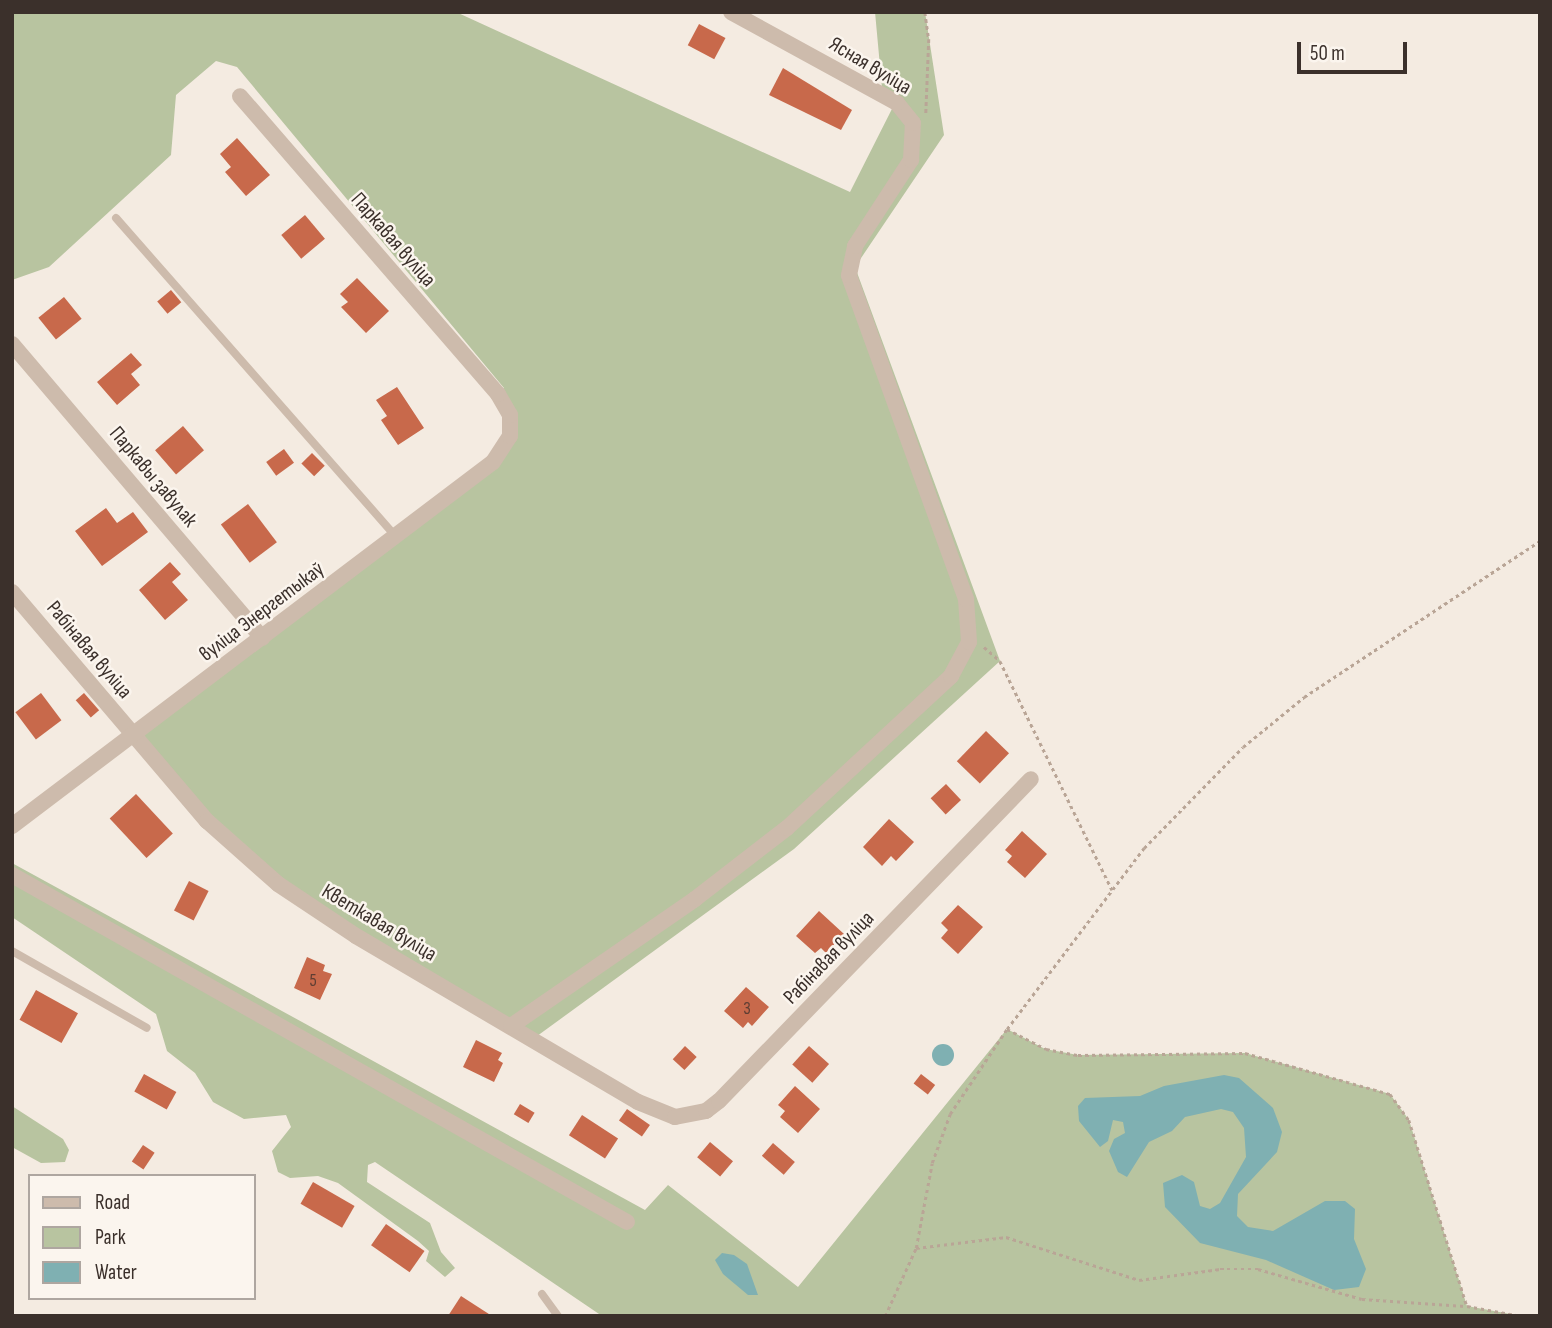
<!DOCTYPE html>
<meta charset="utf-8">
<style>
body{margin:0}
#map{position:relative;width:1552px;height:1328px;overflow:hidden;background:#f4ebe1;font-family:"Sofia Sans Condensed",sans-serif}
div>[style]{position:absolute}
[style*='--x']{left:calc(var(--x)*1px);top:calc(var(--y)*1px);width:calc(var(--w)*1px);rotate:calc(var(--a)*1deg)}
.green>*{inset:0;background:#b8c4a0}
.water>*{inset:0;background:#7fb0b2}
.round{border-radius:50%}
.building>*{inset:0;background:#c8694b;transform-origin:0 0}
.path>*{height:2.5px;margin-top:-1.25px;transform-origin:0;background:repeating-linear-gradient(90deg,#b9a596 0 3.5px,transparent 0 7px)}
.service>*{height:8px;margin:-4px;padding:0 4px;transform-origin:4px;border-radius:4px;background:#cdbbac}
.minor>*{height:16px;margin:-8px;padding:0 8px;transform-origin:8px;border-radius:8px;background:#cdbbac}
span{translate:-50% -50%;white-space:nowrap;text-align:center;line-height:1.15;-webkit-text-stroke:5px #fbf5ee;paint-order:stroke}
.number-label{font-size:18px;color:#5e3e33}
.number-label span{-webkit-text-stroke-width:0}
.street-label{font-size:21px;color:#3b302b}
.frame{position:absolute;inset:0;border:14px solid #3b302b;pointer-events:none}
.legend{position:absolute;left:28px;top:1174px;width:228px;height:126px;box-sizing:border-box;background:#fbf5ee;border:2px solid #aea6a0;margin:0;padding:9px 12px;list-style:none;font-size:21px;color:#3b302b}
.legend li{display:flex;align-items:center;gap:14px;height:35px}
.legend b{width:35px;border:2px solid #aea6a0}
.scale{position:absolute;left:1297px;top:42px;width:110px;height:32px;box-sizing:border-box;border:4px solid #3b302b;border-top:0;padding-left:9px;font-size:21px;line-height:24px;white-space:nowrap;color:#3b302b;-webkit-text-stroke:5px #fbf5ee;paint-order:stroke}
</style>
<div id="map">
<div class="green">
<div style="clip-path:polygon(12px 12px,456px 12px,850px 192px,898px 97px,882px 88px,875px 12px,925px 12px,944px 135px,855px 267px,1000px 661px,794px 849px,533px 1039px,278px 884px,133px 735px,493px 462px,510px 436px,498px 394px,504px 388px,237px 67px,216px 61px,176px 95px,171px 155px,49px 267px,12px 280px)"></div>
<div style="clip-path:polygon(12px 863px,645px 1210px,668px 1185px,798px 1287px,1007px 1029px,1045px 1049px,1078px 1055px,1245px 1053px,1390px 1094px,1409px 1120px,1467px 1306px,1521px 1316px,602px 1316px,375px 1162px,368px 1165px,367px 1182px,430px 1223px,441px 1252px,455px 1268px,445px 1277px,426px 1261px,429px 1251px,418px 1241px,338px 1183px,318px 1176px,290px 1178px,278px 1172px,272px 1151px,291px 1127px,286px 1115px,244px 1119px,213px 1102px,195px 1073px,167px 1051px,156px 1014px,12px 917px)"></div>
<div style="clip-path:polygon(12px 1106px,63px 1139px,69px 1150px,65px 1162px,41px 1163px,12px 1147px)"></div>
</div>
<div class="water">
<div class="round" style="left:932px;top:1044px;width:22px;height:22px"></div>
<div style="clip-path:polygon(1224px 1075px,1239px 1078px,1273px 1108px,1282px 1132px,1277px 1152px,1238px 1194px,1237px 1216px,1248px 1227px,1273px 1231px,1325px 1201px,1345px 1201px,1355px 1209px,1354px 1239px,1366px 1269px,1359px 1287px,1334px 1290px,1266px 1260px,1200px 1243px,1165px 1207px,1163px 1183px,1182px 1175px,1194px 1182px,1200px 1206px,1210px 1209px,1220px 1203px,1246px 1157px,1244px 1128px,1233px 1112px,1221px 1109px,1185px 1117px,1172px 1131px,1149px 1142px,1127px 1177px,1118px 1172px,1109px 1151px,1114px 1139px,1125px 1133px,1123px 1122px,1113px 1120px,1108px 1141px,1100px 1147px,1079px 1121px,1078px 1106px,1085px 1098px,1140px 1096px,1164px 1086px)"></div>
<div style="clip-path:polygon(722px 1253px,734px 1255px,747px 1264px,758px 1295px,748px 1295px,723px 1274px,715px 1260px)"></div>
</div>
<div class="building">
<div style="left:699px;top:24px;width:30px;height:24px;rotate:28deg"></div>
<div style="clip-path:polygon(783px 68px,852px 110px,841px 130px,769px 95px)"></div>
<div style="clip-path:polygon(237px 138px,270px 175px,246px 196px,225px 172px,231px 167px,220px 154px)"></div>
<div style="left:305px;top:215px;width:31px;height:31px;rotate:50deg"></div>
<div style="clip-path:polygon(357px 278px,389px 311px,366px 333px,341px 307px,348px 302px,340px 294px)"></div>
<div style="left:171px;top:290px;width:16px;height:18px;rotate:50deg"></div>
<div style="left:64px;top:297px;width:28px;height:33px;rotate:51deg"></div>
<div style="clip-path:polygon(131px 353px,142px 365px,131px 374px,140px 385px,117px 405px,97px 382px)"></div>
<div style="clip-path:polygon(397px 387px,424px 428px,398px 445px,381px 420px,387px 416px,376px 400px)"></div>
<div style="left:183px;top:426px;width:32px;height:37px;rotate:49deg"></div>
<div style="left:284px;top:449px;width:17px;height:22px;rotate:54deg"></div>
<div style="left:312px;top:453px;width:18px;height:15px;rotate:45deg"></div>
<div style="left:248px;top:504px;width:48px;height:34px;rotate:53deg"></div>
<div style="clip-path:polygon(106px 508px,117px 523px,133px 512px,148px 532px,102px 566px,75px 531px)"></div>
<div style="clip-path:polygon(170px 562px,181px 574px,172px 582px,188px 600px,165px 620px,139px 590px)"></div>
<div style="left:41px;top:693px;width:34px;height:32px;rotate:53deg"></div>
<div style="left:84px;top:693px;width:23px;height:11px;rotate:49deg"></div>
<div style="left:986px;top:731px;width:32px;height:42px;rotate:44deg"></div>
<div style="left:946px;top:784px;width:22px;height:21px;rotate:47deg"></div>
<div style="left:136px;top:794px;width:54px;height:36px;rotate:47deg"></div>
<div style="clip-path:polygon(889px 819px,914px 842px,896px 861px,891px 856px,882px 866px,863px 847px)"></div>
<div style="clip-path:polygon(1022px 831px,1047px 854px,1025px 878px,1007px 862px,1012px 856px,1005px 850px)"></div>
<div style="left:189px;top:881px;width:22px;height:33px;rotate:27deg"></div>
<div style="clip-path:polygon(958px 905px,983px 927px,958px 954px,941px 938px,948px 930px,941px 923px)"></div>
<div style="clip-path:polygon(819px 911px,844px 934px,826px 953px,821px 948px,815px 953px,796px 936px)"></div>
<div style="clip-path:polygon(307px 957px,325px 965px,323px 971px,332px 974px,320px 1000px,294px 988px)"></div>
<div style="clip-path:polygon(746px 987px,769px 1007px,752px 1026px,748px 1022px,743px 1028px,724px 1011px)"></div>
<div style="left:36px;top:990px;width:48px;height:34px;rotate:29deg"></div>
<div style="clip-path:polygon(476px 1040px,502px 1053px,498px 1060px,503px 1063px,494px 1082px,463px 1067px)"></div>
<div style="left:685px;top:1046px;width:16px;height:18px;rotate:43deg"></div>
<div style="left:809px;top:1046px;width:27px;height:25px;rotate:42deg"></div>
<div style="left:144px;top:1074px;width:37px;height:20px;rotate:29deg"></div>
<div style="left:921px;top:1074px;width:18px;height:12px;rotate:38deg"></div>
<div style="clip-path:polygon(795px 1086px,820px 1109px,798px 1133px,780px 1117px,785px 1111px,778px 1105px)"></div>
<div style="left:520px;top:1104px;width:17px;height:12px;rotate:31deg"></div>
<div style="left:627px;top:1109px;width:28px;height:14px;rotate:35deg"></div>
<div style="left:582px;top:1115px;width:43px;height:24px;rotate:33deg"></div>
<div style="left:710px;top:1142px;width:30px;height:20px;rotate:40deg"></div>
<div style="left:773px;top:1143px;width:29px;height:17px;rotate:41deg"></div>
<div style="left:143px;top:1145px;width:14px;height:20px;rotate:34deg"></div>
<div style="left:313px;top:1182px;width:48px;height:25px;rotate:30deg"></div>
<div style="left:386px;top:1224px;width:47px;height:26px;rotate:35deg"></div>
<div style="clip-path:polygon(461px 1296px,492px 1316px,448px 1316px)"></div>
</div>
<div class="path">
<div style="--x:925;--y:12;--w:27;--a:82"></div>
<div style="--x:929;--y:39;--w:74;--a:92.3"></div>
<div style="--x:984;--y:647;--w:21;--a:41"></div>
<div style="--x:1000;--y:661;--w:255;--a:63.9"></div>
<div style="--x:1007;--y:1029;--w:44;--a:27.1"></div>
<div style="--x:1046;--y:1049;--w:33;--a:11"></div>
<div style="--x:1078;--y:1055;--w:167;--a:-0.7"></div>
<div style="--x:1245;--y:1053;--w:151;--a:15.8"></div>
<div style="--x:1390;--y:1094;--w:32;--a:54"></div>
<div style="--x:1409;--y:1120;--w:195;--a:72.7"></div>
<div style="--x:1467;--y:1306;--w:55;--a:10.5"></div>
<div style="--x:916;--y:1248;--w:91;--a:-7"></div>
<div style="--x:1006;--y:1237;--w:140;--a:17.9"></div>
<div style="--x:1139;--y:1280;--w:82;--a:-7.7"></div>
<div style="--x:1220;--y:1269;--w:38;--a:0"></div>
<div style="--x:1258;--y:1269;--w:108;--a:16.1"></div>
<div style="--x:1362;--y:1299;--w:103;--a:3.9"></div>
<div style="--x:885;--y:1316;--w:75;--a:-65.5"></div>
<div style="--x:916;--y:1248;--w:86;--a:-79.3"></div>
<div style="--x:932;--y:1163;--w:52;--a:-69.8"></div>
<div style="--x:950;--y:1114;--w:102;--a:-56.2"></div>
<div style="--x:1007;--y:1029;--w:227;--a:-52.9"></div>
<div style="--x:1144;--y:848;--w:141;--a:-45.6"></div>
<div style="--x:1243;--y:747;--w:79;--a:-39.3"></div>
<div style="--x:1304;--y:697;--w:283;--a:-33.5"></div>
</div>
<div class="service">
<div style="--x:116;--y:218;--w:423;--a:48.7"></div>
<div style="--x:12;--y:951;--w:155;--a:29.7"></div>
<div style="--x:542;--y:1294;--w:27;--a:54"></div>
</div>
<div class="minor">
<div style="--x:12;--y:344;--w:386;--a:49.6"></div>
<div style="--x:12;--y:592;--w:301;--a:49.6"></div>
<div style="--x:207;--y:821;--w:95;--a:41.6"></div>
<div style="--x:278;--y:884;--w:94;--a:33.7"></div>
<div style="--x:356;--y:936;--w:327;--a:30.5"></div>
<div style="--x:638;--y:1102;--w:40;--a:22"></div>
<div style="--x:675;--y:1117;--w:32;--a:-11"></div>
<div style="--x:706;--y:1111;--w:16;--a:-38"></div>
<div style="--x:719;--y:1101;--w:448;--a:-45.9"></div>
<div style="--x:12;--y:826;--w:603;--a:-37.12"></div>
<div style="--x:493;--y:462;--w:31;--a:-57"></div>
<div style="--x:510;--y:436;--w:21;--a:-90"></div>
<div style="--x:510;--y:415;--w:24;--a:-120"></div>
<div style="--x:498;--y:394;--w:394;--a:-130.9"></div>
<div style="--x:12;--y:875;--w:706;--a:29.43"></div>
<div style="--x:511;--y:1026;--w:224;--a:-34.6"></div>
<div style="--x:695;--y:899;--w:116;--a:-37.7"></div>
<div style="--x:787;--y:828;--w:224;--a:-42.8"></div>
<div style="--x:951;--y:676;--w:38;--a:-62"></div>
<div style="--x:969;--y:642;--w:43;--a:-94"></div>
<div style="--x:966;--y:599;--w:344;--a:-109.9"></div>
<div style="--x:849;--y:275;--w:30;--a:-78"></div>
<div style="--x:855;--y:246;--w:103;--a:-56.9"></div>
<div style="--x:911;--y:160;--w:37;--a:-87"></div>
<div style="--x:913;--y:123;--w:26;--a:-129"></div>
<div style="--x:897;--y:103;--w:189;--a:-151.3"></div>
</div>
<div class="number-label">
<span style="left:313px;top:981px">5</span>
<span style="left:747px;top:1009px">3</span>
</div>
<div class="street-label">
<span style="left:870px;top:66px;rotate:31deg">Ясная вуліца</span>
<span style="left:393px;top:240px;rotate:49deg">Паркавая вуліца</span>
<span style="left:153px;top:477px;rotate:50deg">Паркавы завулак</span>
<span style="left:262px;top:612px;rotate:-37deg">вуліца Энергетыкаў</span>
<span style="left:89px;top:650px;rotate:50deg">Рабінавая вуліца</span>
<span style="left:379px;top:923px;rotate:31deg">Кветкавая вуліца</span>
<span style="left:829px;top:958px;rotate:-46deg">Рабінавая вуліца</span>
</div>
<div class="frame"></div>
<ul class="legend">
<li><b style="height:9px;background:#cdbbac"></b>Road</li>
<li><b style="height:19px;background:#b8c4a0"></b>Park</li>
<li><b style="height:19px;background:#7fb0b2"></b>Water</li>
</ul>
<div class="scale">50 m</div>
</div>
